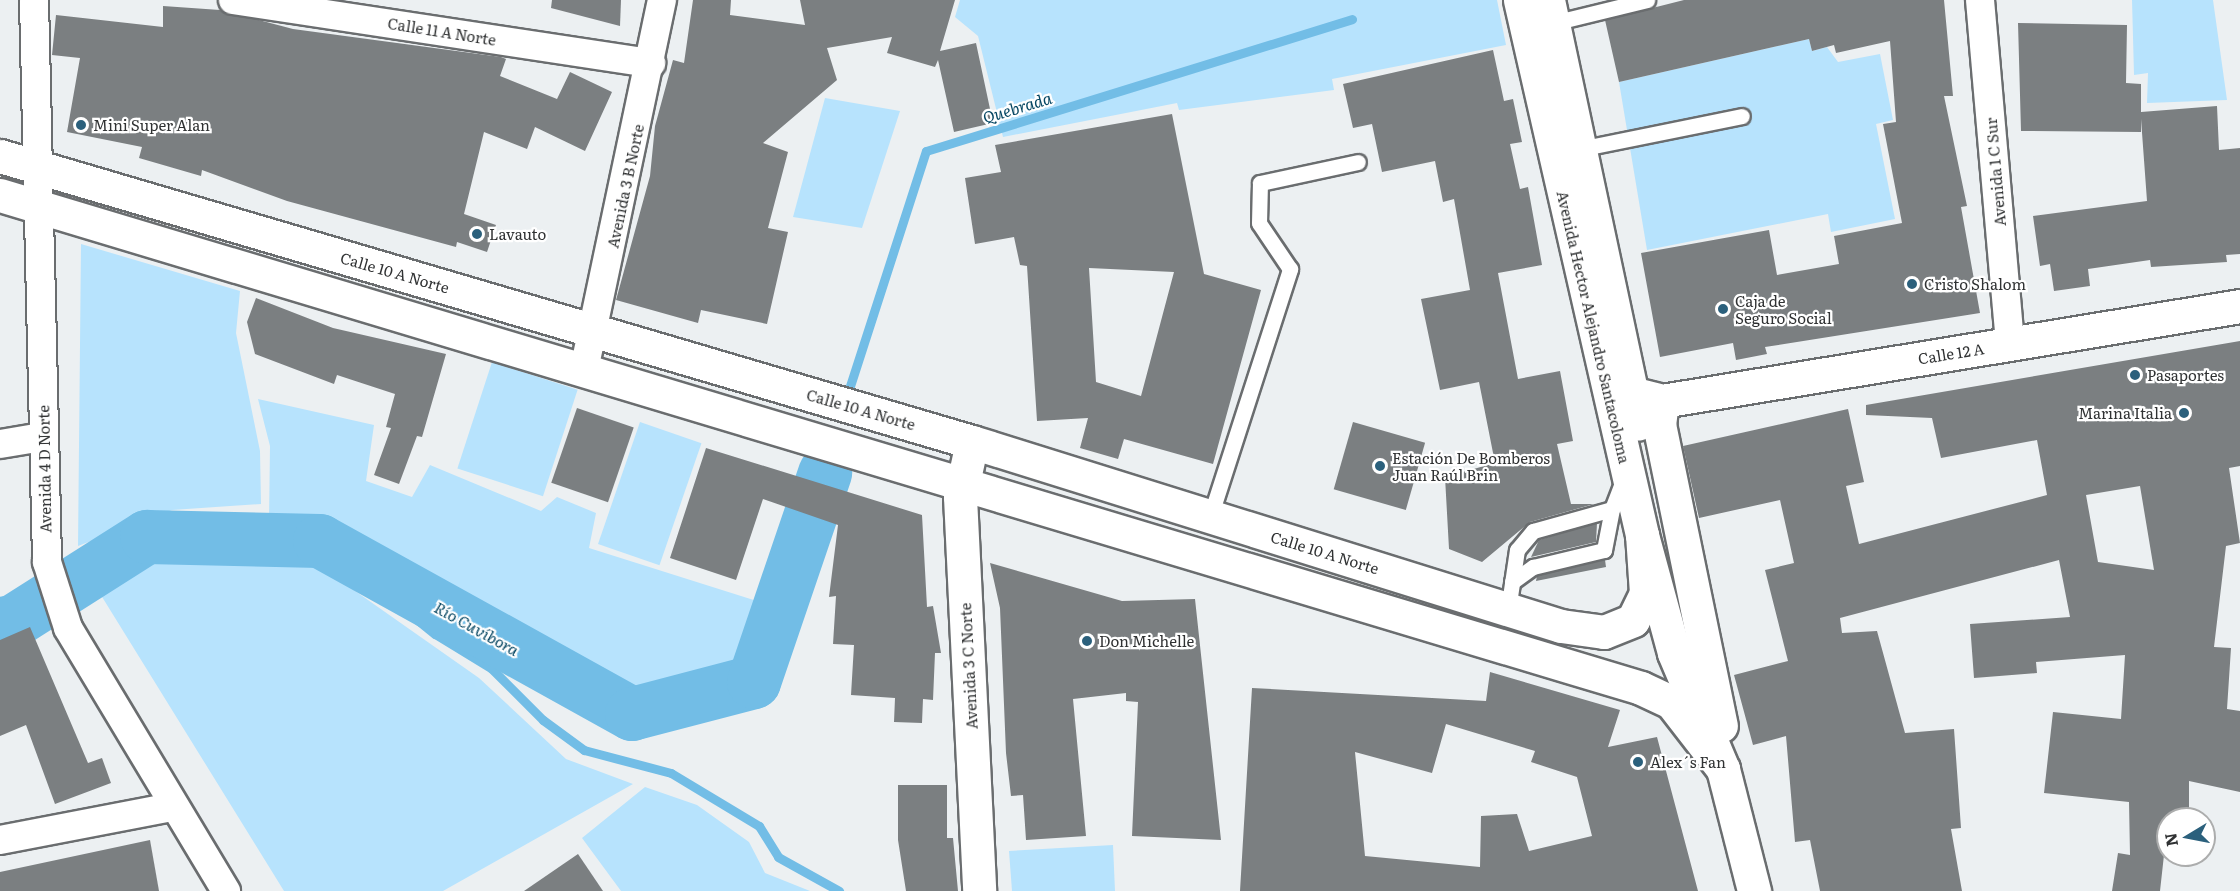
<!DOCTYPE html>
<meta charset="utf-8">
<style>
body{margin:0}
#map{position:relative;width:2240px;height:891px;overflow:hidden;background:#ecf0f2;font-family:Literata,serif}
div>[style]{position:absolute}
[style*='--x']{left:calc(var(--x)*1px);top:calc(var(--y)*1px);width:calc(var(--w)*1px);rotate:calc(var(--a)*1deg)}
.green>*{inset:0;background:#b7e3fd;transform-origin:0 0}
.stream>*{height:9px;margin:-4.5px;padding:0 4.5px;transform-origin:4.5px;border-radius:4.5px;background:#72bde6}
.river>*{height:54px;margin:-27px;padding:0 27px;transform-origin:27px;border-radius:27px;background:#72bde6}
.building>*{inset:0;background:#7b7f81;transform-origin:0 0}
.roads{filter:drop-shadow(2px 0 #6a6d6f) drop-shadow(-2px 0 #6a6d6f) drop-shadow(0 2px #6a6d6f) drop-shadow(0 -2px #6a6d6f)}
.lane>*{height:15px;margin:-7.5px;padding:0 7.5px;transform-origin:7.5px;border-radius:7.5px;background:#fff}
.street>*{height:28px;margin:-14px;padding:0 14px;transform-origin:14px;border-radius:14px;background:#fff}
.secondary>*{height:33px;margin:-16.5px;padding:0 16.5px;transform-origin:16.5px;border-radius:16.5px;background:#fff}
.primary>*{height:33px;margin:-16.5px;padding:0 16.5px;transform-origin:16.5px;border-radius:16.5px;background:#fff}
.dots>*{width:16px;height:16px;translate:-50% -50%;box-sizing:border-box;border:3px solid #fff;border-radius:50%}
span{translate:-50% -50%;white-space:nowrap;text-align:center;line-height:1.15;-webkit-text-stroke:4.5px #fff;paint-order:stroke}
.street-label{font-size:15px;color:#303233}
.poi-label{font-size:15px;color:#303233}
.left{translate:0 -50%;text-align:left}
.right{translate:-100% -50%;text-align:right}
.water-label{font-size:16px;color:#054662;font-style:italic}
.north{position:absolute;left:2156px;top:807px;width:60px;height:60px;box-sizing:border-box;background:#fff;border:2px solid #acadad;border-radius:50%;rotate:260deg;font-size:16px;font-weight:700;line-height:24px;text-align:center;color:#303233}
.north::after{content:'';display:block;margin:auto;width:21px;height:27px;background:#2b607c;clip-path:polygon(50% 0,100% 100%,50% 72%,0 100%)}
</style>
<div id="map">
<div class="green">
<div style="clip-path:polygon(960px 0,1497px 0,1506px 45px,1332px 79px,1334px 90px,1179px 110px,1177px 103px,1003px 137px,978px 36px,955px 17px)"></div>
<div style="clip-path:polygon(2132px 0,2213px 0,2227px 100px,2147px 103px,2148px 73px,2134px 75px)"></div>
<div style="clip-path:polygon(1809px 39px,1812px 51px,1827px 47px,1838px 62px,1880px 54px,1893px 120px,1876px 124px,1895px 219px,1831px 232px,1828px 214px,1647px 250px,1619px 82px)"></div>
<div style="clip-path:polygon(825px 98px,900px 111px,862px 228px,793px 217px)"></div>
<div style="clip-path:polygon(81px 244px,240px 291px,236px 333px,260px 451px,261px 504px,172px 510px,78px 546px)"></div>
<div style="left:492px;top:362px;width:90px;height:112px;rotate:18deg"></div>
<div style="clip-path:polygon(258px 399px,374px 425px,366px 481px,412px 497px,430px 465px,541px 511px,557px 497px,596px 513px,589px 548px,760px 602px,737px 667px,631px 695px,322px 525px,269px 522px,270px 446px)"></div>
<div style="left:640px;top:422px;width:65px;height:129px;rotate:19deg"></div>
<div style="clip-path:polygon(158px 557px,321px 567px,479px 678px,566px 759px,633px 784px,443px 891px,284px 891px,99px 592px)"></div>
<div style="clip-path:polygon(645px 787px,697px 805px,749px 842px,765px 873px,810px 891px,621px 891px,582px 838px)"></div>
<div style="clip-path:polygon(1113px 845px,1115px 891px,1012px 891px,1009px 851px)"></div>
</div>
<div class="stream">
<div style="--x:850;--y:386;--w:247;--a:-72.1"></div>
<div style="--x:926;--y:151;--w:446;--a:-17.2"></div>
<div style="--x:320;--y:541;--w:148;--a:39"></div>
<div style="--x:435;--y:634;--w:66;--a:31.3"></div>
<div style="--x:491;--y:668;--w:74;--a:45"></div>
<div style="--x:543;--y:720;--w:51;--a:36.2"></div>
<div style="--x:584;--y:750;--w:90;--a:14.8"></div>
<div style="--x:671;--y:773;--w:103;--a:31.1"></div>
<div style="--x:759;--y:826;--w:36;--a:58"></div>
<div style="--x:778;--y:857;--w:70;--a:29.1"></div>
</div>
<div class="river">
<div style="--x:0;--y:624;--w:13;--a:-9"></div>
<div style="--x:13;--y:622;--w:159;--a:-32.4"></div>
<div style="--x:147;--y:537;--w:173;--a:1.3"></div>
<div style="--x:320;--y:541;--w:357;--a:29"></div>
<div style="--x:632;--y:714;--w:126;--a:-14.7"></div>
<div style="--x:754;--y:682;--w:221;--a:-71.2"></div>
</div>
<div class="building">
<div style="clip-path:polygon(552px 0,621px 0,620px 26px,551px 8px)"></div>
<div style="clip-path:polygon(693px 0,731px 0,730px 15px,805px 25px,800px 0,955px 0,940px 51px,976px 43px,993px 123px,954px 132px,938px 60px,935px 67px,887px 53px,892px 37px,827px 48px,837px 80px,763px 143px,788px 152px,768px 228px,788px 232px,767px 324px,701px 310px,698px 323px,616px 300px,650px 176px,655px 126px,673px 60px,684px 63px)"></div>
<div style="clip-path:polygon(1684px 0,1944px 0,1953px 96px,1944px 96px,1967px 206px,1961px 207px,1980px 313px,1765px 347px,1767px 354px,1736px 360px,1733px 343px,1660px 357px,1641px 253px,1769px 230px,1777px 275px,1839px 264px,1834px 236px,1902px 223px,1883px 124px,1896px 122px,1890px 41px,1836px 53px,1834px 45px,1812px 51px,1809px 39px,1619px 82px,1605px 20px)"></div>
<div style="clip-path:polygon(163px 6px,220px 10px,293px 29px,501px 57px,506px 59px,500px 76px,557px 99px,570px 72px,612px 92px,585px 151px,535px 127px,527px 149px,484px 132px,464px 214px,496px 225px,487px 252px,457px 242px,456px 247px,287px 201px,202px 170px,201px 176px,139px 158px,142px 147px,67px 132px,80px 58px,52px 55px,56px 15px,163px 27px)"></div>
<div style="clip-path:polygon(2018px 23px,2127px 25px,2126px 83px,2141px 84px,2141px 112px,2217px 106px,2219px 150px,2240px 148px,2240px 254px,2226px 255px,2227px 262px,2151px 267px,2150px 260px,2088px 269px,2090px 286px,2054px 291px,2050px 264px,2040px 266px,2033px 216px,2147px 201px,2141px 119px,2141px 132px,2021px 131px)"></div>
<div style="clip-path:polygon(1493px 50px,1504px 101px,1513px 99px,1522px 142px,1510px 144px,1520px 189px,1528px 187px,1542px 265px,1498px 273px,1518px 379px,1560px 371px,1573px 441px,1557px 444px,1571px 504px,1594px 504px,1530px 522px,1482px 562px,1449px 549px,1445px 477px,1495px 463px,1479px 382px,1440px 390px,1421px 299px,1470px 290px,1454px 199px,1443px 202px,1435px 161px,1382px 172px,1372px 124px,1353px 128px,1343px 84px)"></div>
<div style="clip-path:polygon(evenodd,1172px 114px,1204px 274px,1261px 290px,1213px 464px,1124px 439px,1118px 459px,1080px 448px,1088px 418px,1037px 421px,1027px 266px,1020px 265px,1014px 237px,975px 244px,965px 178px,1001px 172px,995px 145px,1172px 114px,1089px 268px,1174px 272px,1141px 396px,1096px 382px,1089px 268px)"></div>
<div style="clip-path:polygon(256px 298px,333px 328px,446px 354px,422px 437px,417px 436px,399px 484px,374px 475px,391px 428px,386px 427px,395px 394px,337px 375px,334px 384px,255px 354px,247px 322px)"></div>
<div style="clip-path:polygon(evenodd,2240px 341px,2240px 466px,2229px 468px,2240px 543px,2226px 546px,2214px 647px,2231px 648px,2227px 709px,2240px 711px,2240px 792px,2189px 781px,2189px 819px,2168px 819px,2160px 891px,2112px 891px,2118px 853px,2130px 855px,2129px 802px,2044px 793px,2053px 712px,2121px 719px,2125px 655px,2036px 662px,2037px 673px,1974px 678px,1970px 624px,2070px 617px,2059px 560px,1840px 618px,1842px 633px,1877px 631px,1905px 733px,1954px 729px,1961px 828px,1951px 829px,1962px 891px,1820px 891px,1810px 840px,1795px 842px,1786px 736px,1753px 745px,1734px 675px,1788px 661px,1765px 570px,1794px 563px,1780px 500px,1699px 518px,1683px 446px,1848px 409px,1864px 482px,1846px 486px,1859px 544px,2047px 495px,2037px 440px,1941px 458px,1932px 418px,1866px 415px,1866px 405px,2240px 341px,2140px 486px,2154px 570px,2098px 562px,2086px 495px,2140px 486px)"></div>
<div style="left:577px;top:408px;width:60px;height:79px;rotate:19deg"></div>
<div style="left:1353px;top:422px;width:75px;height:70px;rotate:16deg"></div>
<div style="clip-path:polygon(706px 448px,922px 515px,927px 607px,933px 606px,941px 653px,935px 653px,933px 700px,923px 699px,922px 723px,894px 722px,895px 698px,851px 695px,854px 645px,833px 644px,836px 596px,829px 597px,838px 525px,763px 499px,736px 580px,670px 558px)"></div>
<div style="clip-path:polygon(1597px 523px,1596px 542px,1531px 557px,1539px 540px)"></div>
<div style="clip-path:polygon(1605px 560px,1606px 567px,1536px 581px,1537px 576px)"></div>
<div style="clip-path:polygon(990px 563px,1122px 601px,1195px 599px,1221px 840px,1132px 836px,1138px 702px,1126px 701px,1126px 693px,1073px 699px,1086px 836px,1026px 840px,1023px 795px,1011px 796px,1006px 753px,1000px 608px)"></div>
<div style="clip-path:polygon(30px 627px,88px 763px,102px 758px,111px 783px,55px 804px,26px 725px,0 736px,0 640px)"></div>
<div style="clip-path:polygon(evenodd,1490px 672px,1620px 710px,1608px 747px,1657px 737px,1698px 891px,1240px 891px,1252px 688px,1486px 701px,1490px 672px,1446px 724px,1535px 751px,1531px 762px,1577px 777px,1592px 836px,1529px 851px,1517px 814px,1481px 816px,1480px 867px,1365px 856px,1355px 752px,1432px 773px,1446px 724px)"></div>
<div style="clip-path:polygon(898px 785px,947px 785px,947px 838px,953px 838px,958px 891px,906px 891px,898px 840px)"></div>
<div style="clip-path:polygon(150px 840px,159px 891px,0 891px,0 872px)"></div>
<div style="clip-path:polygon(578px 854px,603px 891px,524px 891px)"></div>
</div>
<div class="roads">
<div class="lane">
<div style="--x:1553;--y:23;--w:97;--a:-13.7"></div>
<div style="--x:1579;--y:149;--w:166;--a:-11.4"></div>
<div style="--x:1210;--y:517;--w:261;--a:-72.1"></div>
<div style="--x:1290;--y:269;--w:55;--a:-124"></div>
<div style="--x:1259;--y:223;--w:40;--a:-88.6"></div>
<div style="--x:1260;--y:183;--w:100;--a:-12.1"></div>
<div style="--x:1512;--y:582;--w:26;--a:-36"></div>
<div style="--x:1533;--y:567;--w:73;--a:-13.5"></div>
<div style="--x:1604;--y:550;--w:42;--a:-79"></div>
<div style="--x:1508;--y:610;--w:61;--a:-81.5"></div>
<div style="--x:1517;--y:550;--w:25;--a:-50"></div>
<div style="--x:1533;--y:531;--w:82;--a:-15.6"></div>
<div style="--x:1612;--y:509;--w:31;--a:-69"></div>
</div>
<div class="street">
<div style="--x:34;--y:0;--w:562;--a:88.67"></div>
<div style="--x:47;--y:562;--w:69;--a:72.3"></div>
<div style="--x:68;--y:628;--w:307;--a:59"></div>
<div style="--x:233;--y:0;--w:423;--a:8.6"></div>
<div style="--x:1980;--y:0;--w:345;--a:85"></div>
<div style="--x:584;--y:370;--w:378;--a:-78.1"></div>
<div style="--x:0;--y:444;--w:43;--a:-9.5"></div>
<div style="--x:0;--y:840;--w:175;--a:-10.9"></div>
</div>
<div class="secondary">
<div style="--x:972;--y:442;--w:56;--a:102.3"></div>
<div style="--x:960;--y:497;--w:394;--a:87.2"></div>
</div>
<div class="primary">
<div style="--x:1520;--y:0;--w:549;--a:77.15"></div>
<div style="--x:1642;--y:535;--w:122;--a:74.8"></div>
<div style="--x:1674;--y:653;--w:126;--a:67.1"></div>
<div style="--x:1723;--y:769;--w:126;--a:75.7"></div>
<div style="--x:1548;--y:0;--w:433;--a:78"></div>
<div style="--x:0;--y:156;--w:1013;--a:16.4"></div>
<div style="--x:972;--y:442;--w:617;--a:17.35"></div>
<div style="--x:1561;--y:626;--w:43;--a:7.9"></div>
<div style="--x:1604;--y:632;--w:31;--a:-22"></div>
<div style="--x:1633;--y:620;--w:30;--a:-64"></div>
<div style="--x:1646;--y:593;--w:58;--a:-93.9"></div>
<div style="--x:0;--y:195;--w:1713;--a:16.72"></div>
<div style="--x:1641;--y:688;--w:33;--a:25"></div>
<div style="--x:1671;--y:702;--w:85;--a:52.2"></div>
<div style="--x:1631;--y:393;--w:32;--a:14"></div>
<div style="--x:1662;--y:401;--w:586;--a:-9.33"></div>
<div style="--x:1662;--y:401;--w:23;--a:97"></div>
<div style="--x:1659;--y:424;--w:308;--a:78.4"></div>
</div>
</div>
<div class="dots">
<div style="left:81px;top:125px;background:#2b607c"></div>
<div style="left:477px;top:234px;background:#2b607c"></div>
<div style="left:1912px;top:284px;background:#2b607c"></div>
<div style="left:1723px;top:309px;background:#2b607c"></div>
<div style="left:2135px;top:375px;background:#2b607c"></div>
<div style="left:2184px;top:413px;background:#2b607c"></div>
<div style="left:1380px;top:466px;background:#2b607c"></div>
<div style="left:1087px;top:641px;background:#2b607c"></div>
<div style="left:1638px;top:762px;background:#2b607c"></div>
</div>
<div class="street-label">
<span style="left:442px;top:31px;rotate:9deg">Calle 11 A Norte</span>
<span style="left:1995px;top:172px;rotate:-95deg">Avenida 1 C Sur</span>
<span style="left:625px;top:186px;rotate:-78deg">Avenida 3 B Norte</span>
<span style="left:395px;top:272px;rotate:16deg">Calle 10 A Norte</span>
<span style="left:1594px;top:327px;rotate:77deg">Avenida Hector Alejandro Santacoloma</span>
<span style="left:1951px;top:353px;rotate:-9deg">Calle 12 A</span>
<span style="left:861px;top:409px;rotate:16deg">Calle 10 A Norte</span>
<span style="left:44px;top:469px;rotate:-91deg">Avenida 4 D Norte</span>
<span style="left:1325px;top:552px;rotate:17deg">Calle 10 A Norte</span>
<span style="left:968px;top:666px;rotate:-93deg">Avenida 3 C Norte</span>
</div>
<div class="poi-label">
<span class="left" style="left:93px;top:125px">Mini Super Alan</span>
<span class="left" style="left:489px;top:234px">Lavauto</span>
<span class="left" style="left:1924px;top:284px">Cristo Shalom</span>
<span class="left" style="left:1735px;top:309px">Caja de<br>Seguro Social</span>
<span class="left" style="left:2147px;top:375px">Pasaportes</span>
<span class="right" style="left:2172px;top:413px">Marina Italia</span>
<span class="left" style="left:1392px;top:466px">Estación De Bomberos<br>Juan Raúl Brin</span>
<span class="left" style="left:1099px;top:641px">Don Michelle</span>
<span class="left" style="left:1650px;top:762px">Alex´s Fan</span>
</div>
<div class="water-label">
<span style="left:1017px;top:107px;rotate:-17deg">Quebrada</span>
<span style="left:477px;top:628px;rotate:29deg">Río Cuvíbora</span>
</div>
<div class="north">N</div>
</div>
